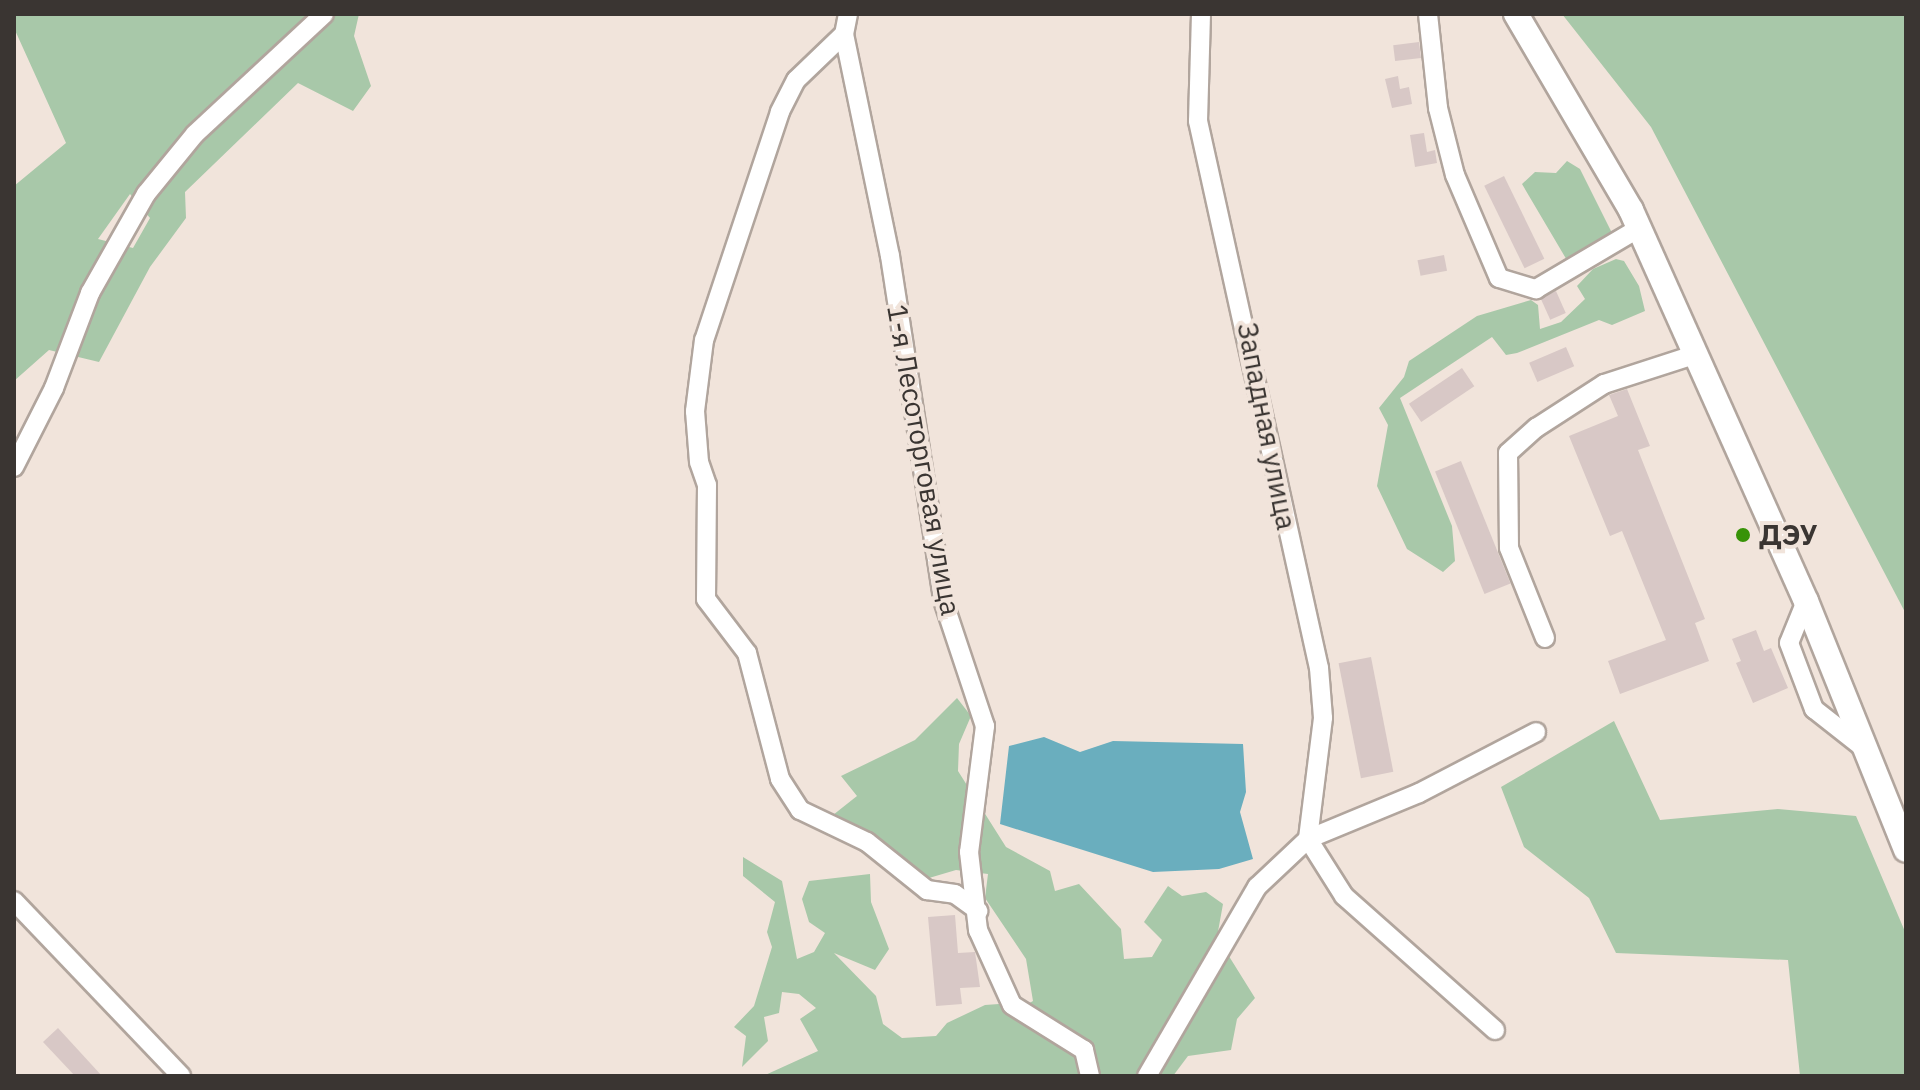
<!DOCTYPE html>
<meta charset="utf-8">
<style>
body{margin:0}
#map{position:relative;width:1920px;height:1090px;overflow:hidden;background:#f1e4db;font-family:"IBM Plex Sans",sans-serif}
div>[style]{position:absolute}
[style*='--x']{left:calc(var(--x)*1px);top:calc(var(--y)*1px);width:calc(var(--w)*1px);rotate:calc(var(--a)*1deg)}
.green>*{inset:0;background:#a8c8a9}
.water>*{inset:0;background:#6aaebe}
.building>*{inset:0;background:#d8c8c6;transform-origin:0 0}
.roads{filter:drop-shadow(2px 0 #b1a59d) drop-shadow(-2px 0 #b1a59d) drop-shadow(0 2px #b1a59d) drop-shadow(0 -2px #b1a59d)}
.minor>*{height:18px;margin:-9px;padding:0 9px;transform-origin:9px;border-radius:9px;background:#fff}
.major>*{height:24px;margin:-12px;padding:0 12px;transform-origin:12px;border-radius:12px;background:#fff}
.dots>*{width:22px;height:22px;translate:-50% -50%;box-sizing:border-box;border:4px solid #f1e4db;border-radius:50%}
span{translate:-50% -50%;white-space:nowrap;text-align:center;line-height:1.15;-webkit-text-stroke:8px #f1e4db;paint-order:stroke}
.street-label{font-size:28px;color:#3a3532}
.poi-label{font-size:28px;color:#3a3532;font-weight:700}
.left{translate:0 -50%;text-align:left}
.frame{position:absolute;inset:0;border:16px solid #3a3532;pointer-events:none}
</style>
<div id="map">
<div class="green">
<div style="clip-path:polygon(evenodd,14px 14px,359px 14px,354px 36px,371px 86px,353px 111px,298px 83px,185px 192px,186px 218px,150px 267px,99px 362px,49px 350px,14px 381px,14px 186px,66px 143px,14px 28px,14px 14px,130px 194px,150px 218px,133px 248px,98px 239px,130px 194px)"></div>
<div style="clip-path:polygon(1562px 14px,1906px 14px,1906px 614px,1651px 127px)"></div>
<div style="clip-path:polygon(1567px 161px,1580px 169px,1614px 237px,1568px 262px,1522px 184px,1535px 172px,1556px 173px)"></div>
<div style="clip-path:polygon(1616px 259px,1624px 261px,1639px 286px,1645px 311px,1612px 325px,1599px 320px,1517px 353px,1506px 355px,1492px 337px,1400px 398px,1452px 526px,1455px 561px,1443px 572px,1407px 549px,1377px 486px,1388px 425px,1379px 408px,1404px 377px,1409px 361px,1477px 316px,1531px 300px,1538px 305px,1540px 329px,1561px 322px,1585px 299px,1577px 286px,1593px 269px)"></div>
<div style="clip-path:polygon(957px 698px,971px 716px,959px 744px,958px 771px,1006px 847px,1050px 871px,1055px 891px,1079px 884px,1121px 929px,1124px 959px,1152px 957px,1162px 940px,1144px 922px,1168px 886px,1182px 896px,1206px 892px,1223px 904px,1217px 937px,1255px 998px,1237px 1019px,1231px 1050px,1188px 1056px,1173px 1076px,763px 1076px,818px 1051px,800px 1019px,816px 1008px,799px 994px,782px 992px,779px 1013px,764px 1017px,768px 1041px,742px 1067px,746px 1036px,734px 1027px,754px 1006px,772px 947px,767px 932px,775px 902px,743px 876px,743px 857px,782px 881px,797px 959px,814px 952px,825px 933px,809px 922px,802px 899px,809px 881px,870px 874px,871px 902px,889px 949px,875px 970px,834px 953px,876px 996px,883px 1024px,902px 1038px,936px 1036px,947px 1023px,985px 1005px,999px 1004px,1014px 1012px,1033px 1001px,1026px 959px,985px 898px,988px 874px,956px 870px,929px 878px,833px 815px,857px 796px,841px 776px,915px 740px)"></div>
<div style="clip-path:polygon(1614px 721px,1660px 820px,1778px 809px,1856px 816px,1906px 934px,1906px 1076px,1800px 1076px,1788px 960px,1616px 953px,1589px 898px,1524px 847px,1501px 787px)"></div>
</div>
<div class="water">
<div style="clip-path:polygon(1044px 737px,1080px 752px,1113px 741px,1243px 744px,1246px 792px,1240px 812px,1253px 859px,1219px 869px,1153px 872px,1000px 824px,1009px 746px)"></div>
</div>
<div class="building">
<div style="left:1419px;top:42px;width:16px;height:26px;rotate:83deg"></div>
<div style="clip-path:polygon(1398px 76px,1400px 89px,1409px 87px,1412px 104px,1392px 108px,1385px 79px)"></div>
<div style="clip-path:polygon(1424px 133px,1427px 152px,1435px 150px,1437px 163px,1415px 167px,1410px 135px)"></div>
<div style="left:1504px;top:176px;width:92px;height:22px;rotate:64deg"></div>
<div style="left:1444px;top:255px;width:16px;height:27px;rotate:79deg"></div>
<div style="left:1556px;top:291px;width:24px;height:17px;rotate:66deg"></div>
<div style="left:1566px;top:347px;width:21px;height:40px;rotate:67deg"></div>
<div style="left:1462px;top:368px;width:22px;height:64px;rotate:56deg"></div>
<div style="clip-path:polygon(1627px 389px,1650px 446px,1638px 450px,1705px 619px,1695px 623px,1709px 661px,1620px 694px,1608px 661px,1666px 640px,1622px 531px,1610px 536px,1569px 436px,1618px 416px,1609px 395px)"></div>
<div style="left:1461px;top:461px;width:132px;height:28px;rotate:68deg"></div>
<div style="clip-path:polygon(1756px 630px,1764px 651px,1771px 648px,1788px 688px,1753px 703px,1736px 663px,1741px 661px,1732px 639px)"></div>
<div style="left:1371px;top:657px;width:117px;height:33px;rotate:79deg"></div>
<div style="clip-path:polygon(955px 915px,958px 953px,975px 952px,980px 987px,960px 988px,962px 1004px,936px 1006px,928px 917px)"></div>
<div style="clip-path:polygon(58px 1028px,102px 1076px,75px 1076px,43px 1042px)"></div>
</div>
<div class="roads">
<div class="minor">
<div style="--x:848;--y:14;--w:20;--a:101"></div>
<div style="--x:844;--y:34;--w:66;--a:136.2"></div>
<div style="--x:796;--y:80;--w:36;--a:117"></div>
<div style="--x:780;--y:112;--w:240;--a:108.4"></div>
<div style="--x:704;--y:340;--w:72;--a:97.2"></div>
<div style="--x:695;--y:411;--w:51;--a:85.5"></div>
<div style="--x:699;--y:462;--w:24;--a:71"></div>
<div style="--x:707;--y:485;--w:114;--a:90.5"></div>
<div style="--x:706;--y:599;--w:68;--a:52.8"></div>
<div style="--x:747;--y:653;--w:130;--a:75.3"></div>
<div style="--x:780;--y:779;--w:37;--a:57"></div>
<div style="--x:800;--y:810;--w:74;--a:25.5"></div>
<div style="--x:867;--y:842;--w:77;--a:38.7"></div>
<div style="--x:927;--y:890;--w:28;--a:8"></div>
<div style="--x:955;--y:894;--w:29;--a:36"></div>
<div style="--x:1201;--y:14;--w:107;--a:91.6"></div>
<div style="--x:1198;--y:121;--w:560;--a:77.53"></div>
<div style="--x:1319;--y:668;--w:50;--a:85.4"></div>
<div style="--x:1323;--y:718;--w:122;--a:97.1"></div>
<div style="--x:1428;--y:14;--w:95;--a:83.9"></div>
<div style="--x:1438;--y:108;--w:69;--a:75.8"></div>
<div style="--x:1455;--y:175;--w:112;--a:66.9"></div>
<div style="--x:1499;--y:278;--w:39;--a:17"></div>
<div style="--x:1536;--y:289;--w:120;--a:-30.6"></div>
<div style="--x:844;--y:34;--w:227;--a:78.3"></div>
<div style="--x:890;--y:256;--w:348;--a:81.2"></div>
<div style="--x:943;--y:600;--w:133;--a:71.6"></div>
<div style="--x:985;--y:726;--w:127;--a:97.2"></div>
<div style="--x:969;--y:852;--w:79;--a:83.4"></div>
<div style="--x:978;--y:930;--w:82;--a:65.6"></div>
<div style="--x:1012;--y:1005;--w:85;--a:32"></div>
<div style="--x:1084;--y:1050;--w:27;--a:77"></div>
<div style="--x:14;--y:467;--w:89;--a:-63.1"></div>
<div style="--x:54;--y:388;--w:102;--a:-69.2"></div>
<div style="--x:90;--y:293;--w:114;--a:-60.5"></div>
<div style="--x:146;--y:194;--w:77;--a:-50.8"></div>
<div style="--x:195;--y:134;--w:176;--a:-42.9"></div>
<div style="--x:1806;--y:601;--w:45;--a:112"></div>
<div style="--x:1789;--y:643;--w:71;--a:69.3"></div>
<div style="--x:1814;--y:709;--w:65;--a:38.1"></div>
<div style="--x:1545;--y:638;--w:97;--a:-111.8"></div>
<div style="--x:1509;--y:548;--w:95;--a:-90.6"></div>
<div style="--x:1508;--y:453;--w:38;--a:-42"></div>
<div style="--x:1536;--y:428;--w:81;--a:-32.9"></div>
<div style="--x:1604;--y:384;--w:98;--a:-17.9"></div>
<div style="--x:1308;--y:839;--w:67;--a:57.7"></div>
<div style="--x:1344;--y:896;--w:202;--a:41.6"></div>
<div style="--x:14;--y:901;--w:242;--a:46.3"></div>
<div style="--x:1147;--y:1076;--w:219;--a:-59.8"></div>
<div style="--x:1257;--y:887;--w:70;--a:-43.3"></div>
<div style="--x:1308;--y:839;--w:120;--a:-22.5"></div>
<div style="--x:1419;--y:793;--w:132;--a:-27.5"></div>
</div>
<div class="major">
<div style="--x:1516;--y:14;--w:227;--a:59.6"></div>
<div style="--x:1631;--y:210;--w:428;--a:65.9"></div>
<div style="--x:1806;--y:601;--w:268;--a:68.1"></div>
</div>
</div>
<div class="dots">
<div style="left:1743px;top:535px;background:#389307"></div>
</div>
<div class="street-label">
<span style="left:1267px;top:426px;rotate:79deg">Западная улица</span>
<span style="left:924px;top:460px;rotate:80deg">1-я Лесоторговая улица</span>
</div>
<div class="poi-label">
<span class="left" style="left:1759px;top:535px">ДЭУ</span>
</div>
<div class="frame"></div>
</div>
